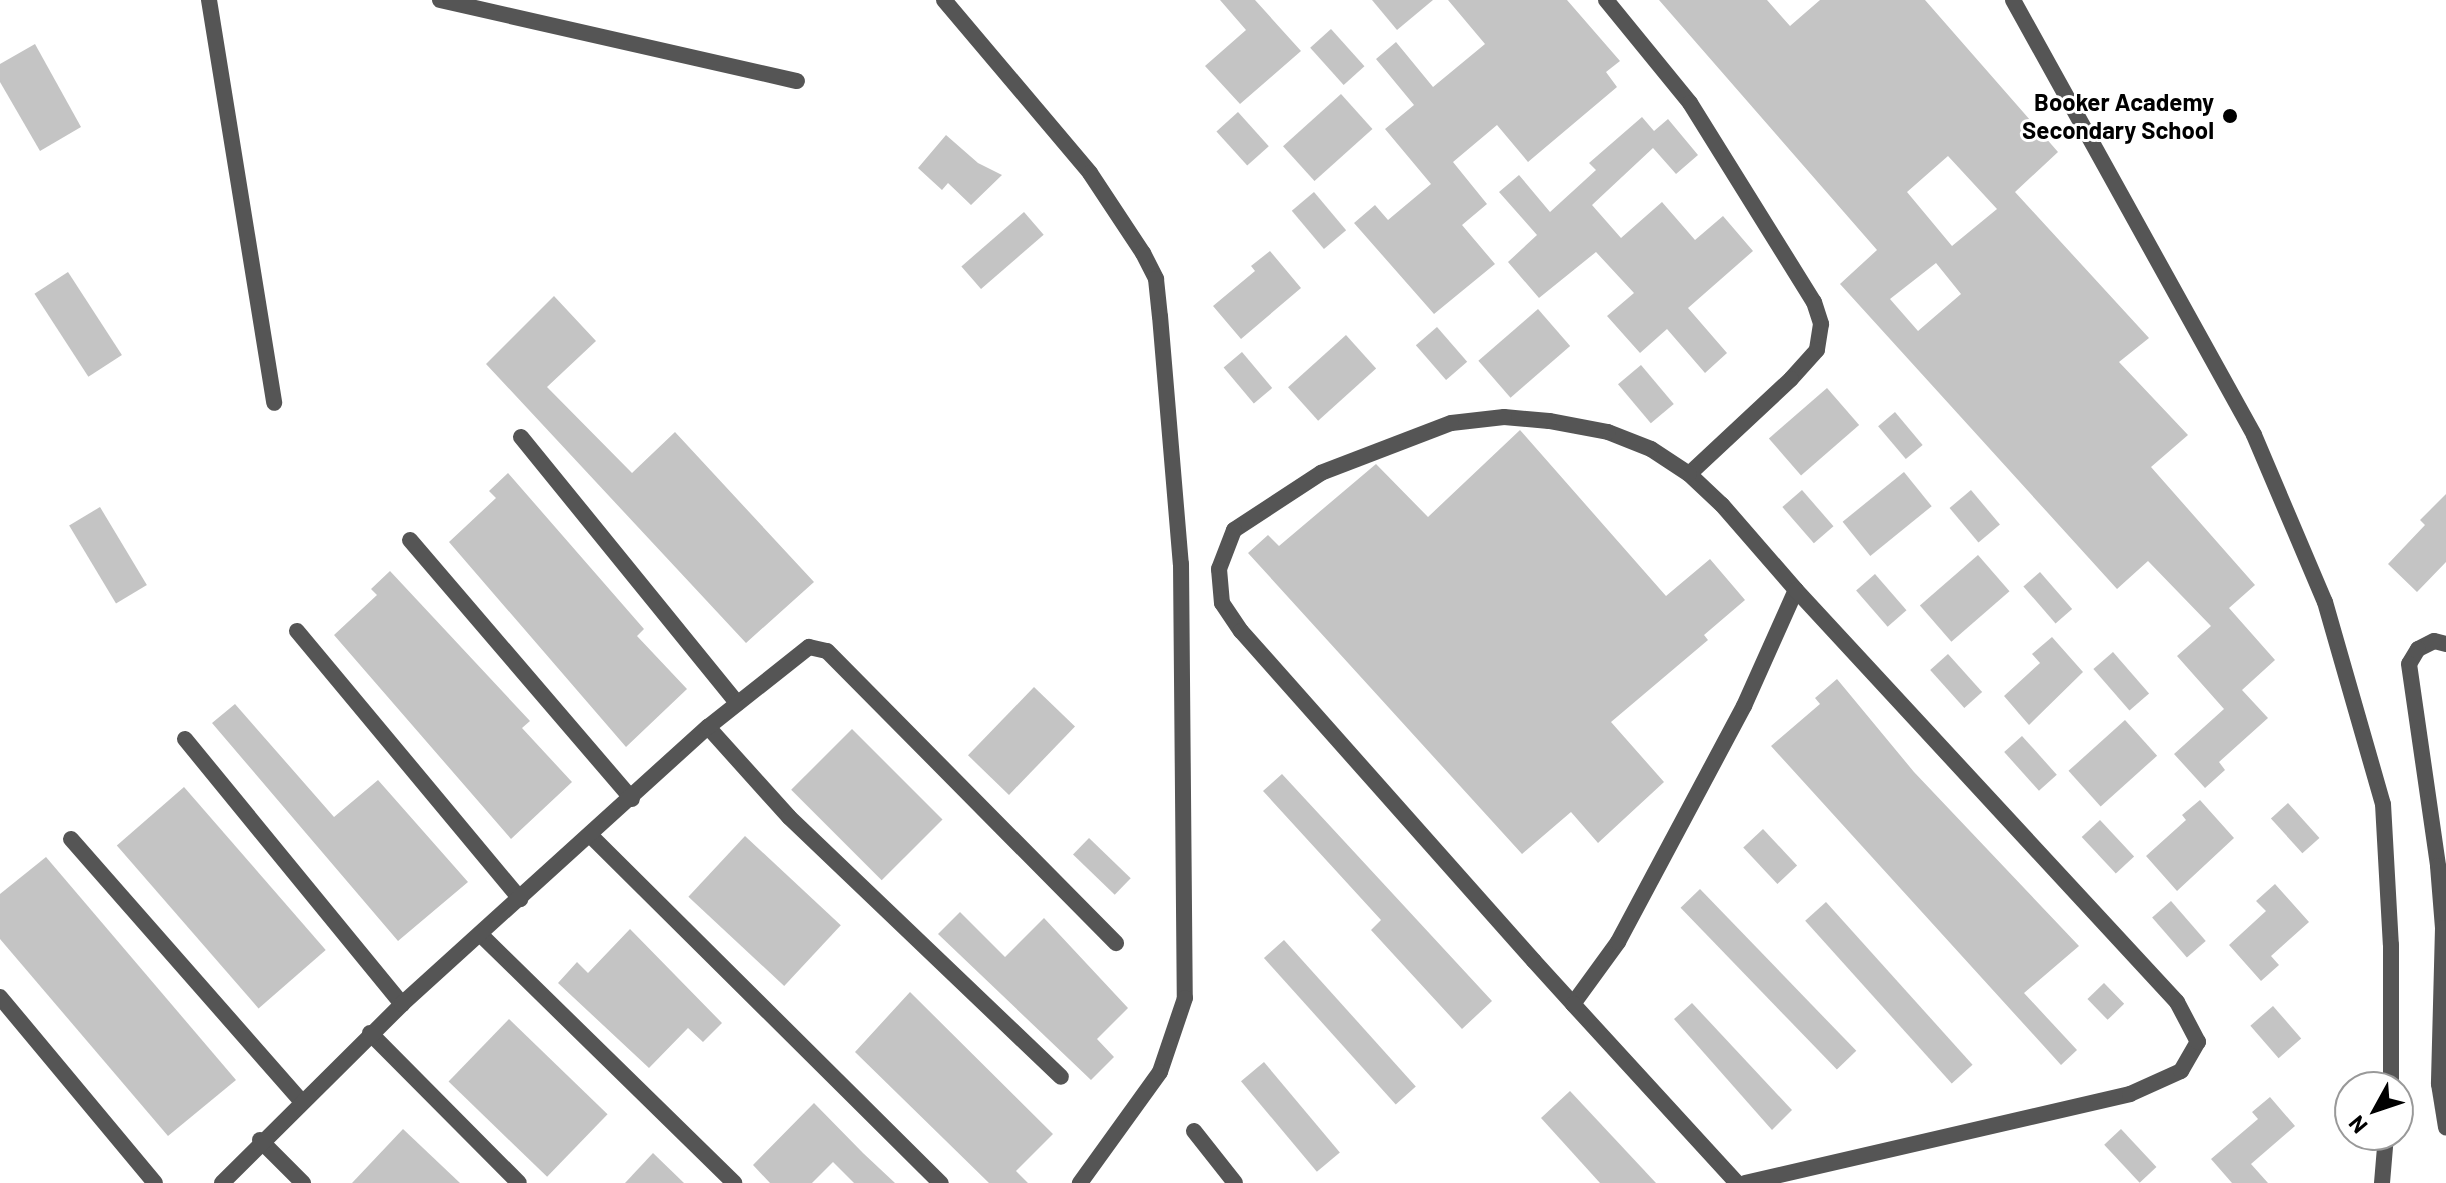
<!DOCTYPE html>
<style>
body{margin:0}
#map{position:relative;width:2446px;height:1183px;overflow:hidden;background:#fff;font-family:Barlow,sans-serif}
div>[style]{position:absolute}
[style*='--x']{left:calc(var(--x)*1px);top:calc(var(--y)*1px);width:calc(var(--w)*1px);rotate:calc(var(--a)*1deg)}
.building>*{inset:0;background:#c4c4c4;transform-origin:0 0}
.minor>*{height:16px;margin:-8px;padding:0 8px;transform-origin:8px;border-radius:8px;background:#555}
.dots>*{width:22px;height:22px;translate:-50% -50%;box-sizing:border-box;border:4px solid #fff;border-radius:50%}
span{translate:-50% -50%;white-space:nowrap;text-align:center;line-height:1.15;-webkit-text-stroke:6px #fff;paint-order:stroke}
.poi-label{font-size:24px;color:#000;font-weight:700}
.right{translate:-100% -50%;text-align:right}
.north{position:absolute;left:2334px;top:1071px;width:80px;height:80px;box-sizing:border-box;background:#fff;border:2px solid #999;border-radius:50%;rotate:230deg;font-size:22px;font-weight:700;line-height:32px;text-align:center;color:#000}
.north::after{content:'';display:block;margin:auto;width:28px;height:36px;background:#000;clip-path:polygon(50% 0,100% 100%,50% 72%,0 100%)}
</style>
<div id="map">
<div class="building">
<div style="clip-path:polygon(1220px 0,1255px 0,1301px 51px,1240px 104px,1205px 66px,1246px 30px)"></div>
<div style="clip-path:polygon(1372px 0,1433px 0,1397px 30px)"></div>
<div style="clip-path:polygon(1448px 0,1567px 0,1620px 61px,1606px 72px,1617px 87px,1528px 162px,1497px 125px,1453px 162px,1487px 204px,1462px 225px,1495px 264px,1434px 314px,1354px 223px,1375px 205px,1388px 220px,1431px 184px,1385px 129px,1414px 105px,1376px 59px,1396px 42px,1433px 87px,1485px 44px)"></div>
<div style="clip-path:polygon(evenodd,1659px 0,1767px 0,1790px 26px,1820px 0,1925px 0,2058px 152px,2015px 192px,2149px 338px,2119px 362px,2188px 435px,2151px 467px,2255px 585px,2229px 608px,2275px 660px,2242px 690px,2268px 718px,2219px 762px,2225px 770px,2205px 788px,2174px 754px,2224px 709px,2177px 656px,2211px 626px,2148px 561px,2117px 589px,1840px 284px,1877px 250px,1659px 0,1948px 156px,1997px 209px,1952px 246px,1907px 192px,1948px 156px,1659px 0,1936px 263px,1961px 294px,1918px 331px,1890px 299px,1936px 263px)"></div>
<div style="left:1331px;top:29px;width:50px;height:28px;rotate:48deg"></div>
<div style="clip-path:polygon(35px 44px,81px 127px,40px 151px,0 82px,0 64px)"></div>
<div style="left:1341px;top:94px;width:47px;height:78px;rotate:48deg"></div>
<div style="left:1238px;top:112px;width:46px;height:29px;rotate:48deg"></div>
<div style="clip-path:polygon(1642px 117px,1654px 131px,1668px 119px,1698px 155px,1676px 174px,1653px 148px,1592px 205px,1621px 238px,1662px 202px,1695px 240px,1723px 216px,1753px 251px,1688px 308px,1727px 353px,1705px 373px,1667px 329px,1640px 353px,1607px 316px,1634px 293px,1596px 252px,1539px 298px,1508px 262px,1537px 235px,1499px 192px,1519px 175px,1550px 212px,1596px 170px,1589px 163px)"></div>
<div style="clip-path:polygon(946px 135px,978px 163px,1002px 175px,971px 205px,948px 183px,942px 190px,918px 168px)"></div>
<div style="left:1314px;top:192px;width:50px;height:29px;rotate:50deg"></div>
<div style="left:1024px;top:212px;width:30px;height:83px;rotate:49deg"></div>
<div style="clip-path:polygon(1270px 251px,1301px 288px,1241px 339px,1213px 306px,1255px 271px,1251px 266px)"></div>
<div style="left:68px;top:272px;width:99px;height:40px;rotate:57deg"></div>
<div style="clip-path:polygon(554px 296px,596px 341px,547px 387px,632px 473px,675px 432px,814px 582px,746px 643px,486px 364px)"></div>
<div style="left:1538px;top:309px;width:49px;height:79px;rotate:49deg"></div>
<div style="left:1437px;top:327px;width:46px;height:28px;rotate:49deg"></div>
<div style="left:1346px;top:335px;width:45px;height:78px;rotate:48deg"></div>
<div style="left:1242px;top:352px;width:47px;height:24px;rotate:50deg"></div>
<div style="left:1641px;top:365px;width:51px;height:30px;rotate:50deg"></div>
<div style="left:1827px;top:388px;width:49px;height:77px;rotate:49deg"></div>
<div style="left:1895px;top:412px;width:43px;height:22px;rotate:50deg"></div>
<div style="clip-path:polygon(1520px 430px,1666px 596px,1710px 559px,1745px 600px,1704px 635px,1708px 640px,1611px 722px,1664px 782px,1598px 843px,1571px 812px,1522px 854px,1248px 553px,1268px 535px,1279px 546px,1376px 464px,1428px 517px)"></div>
<div style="left:1904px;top:472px;width:44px;height:79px;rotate:51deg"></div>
<div style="clip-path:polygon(508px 473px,644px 629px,637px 636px,687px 689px,626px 747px,449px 542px,496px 498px,489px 491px)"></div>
<div style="left:1802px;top:490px;width:48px;height:26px;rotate:49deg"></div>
<div style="left:1971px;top:490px;width:45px;height:28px;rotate:50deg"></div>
<div style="clip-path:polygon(2446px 494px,2446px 562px,2417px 592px,2388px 564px,2425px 525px,2420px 520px)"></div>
<div style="left:100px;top:507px;width:91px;height:36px;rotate:59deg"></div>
<div style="left:1978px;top:555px;width:48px;height:77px;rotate:49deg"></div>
<div style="clip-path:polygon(390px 571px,530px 721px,522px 728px,572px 782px,511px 839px,334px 635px,377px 595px,371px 589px)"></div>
<div style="left:2040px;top:572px;width:49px;height:22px;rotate:49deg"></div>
<div style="left:1875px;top:574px;width:48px;height:25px;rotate:49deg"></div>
<div style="clip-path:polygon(2052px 637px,2083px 672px,2029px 725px,2004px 696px,2040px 663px,2032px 654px)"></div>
<div style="left:2113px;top:652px;width:55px;height:26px;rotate:49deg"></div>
<div style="left:1948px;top:654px;width:51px;height:24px;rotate:48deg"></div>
<div style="clip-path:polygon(1837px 679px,1914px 772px,2079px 946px,2024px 993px,2077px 1050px,2061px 1065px,1771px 746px,1820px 704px,1815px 698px)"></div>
<div style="left:1034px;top:687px;width:57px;height:95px;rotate:44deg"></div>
<div style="clip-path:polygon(235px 704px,334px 817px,378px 780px,468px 882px,398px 941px,212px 723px)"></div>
<div style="left:2125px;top:720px;width:48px;height:76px;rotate:48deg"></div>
<div style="left:852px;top:729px;width:128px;height:86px;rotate:45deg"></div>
<div style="left:2022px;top:736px;width:52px;height:24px;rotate:48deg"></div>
<div style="clip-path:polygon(1282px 774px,1492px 1001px,1462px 1029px,1371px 930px,1381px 920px,1263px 791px)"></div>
<div style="left:184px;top:787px;width:216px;height:89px;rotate:49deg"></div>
<div style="clip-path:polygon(2200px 800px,2234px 838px,2177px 891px,2146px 856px,2186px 820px,2182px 815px)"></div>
<div style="left:2288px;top:803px;width:47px;height:23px;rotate:48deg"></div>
<div style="left:2100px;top:820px;width:50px;height:25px;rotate:47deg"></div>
<div style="left:1763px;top:829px;width:50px;height:27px;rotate:47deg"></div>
<div style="left:745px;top:836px;width:131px;height:83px;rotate:43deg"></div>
<div style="left:1089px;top:838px;width:58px;height:23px;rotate:44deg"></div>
<div style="clip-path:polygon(46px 857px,236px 1080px,168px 1136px,0 939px,0 894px)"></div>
<div style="clip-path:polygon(2275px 884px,2309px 922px,2271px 956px,2279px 965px,2261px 981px,2229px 945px,2266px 911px,2256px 901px)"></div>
<div style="left:1700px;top:889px;width:225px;height:27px;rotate:46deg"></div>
<div style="left:2171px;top:901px;width:53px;height:25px;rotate:49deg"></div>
<div style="left:1826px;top:902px;width:219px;height:28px;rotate:48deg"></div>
<div style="clip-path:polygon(960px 912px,1005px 957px,1044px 918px,1128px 1008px,1097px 1039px,1114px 1057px,1091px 1080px,938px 934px)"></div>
<div style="clip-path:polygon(630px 929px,722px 1023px,703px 1042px,688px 1028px,649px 1068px,558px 983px,577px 962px,588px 973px)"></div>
<div style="left:1284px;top:940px;width:197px;height:27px;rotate:48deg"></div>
<div style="left:2104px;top:983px;width:29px;height:23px;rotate:46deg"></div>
<div style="clip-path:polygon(910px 992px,1053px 1134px,1016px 1171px,1028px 1183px,989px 1183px,855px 1052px)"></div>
<div style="clip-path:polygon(1692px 1003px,1792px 1110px,1772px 1130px,1674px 1019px)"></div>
<div style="left:2273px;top:1006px;width:43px;height:30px;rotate:49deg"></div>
<div style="left:509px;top:1019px;width:137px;height:87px;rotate:44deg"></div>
<div style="left:1264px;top:1062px;width:118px;height:30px;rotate:50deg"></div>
<div style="clip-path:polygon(1570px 1091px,1656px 1183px,1600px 1183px,1541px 1118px)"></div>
<div style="clip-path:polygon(2270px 1097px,2295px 1126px,2251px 1164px,2268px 1183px,2232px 1183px,2211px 1159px,2258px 1119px,2252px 1112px)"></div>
<div style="clip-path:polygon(814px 1103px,863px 1153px,895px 1183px,854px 1183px,833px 1162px,812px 1183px,770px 1183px,753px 1165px)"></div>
<div style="clip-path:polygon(403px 1129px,460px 1183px,352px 1183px)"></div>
<div style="left:2121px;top:1129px;width:52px;height:23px;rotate:47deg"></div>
<div style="clip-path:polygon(653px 1153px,684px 1183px,625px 1183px)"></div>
</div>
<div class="minor">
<div style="--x:209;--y:0;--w:408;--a:80.8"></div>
<div style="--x:440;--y:0;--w:366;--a:12.8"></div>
<div style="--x:944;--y:0;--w:226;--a:49.8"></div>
<div style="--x:1090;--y:173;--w:96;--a:56.5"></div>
<div style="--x:1143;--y:253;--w:29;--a:63"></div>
<div style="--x:1156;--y:279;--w:37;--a:84"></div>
<div style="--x:1160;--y:316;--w:249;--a:85.2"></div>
<div style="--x:1181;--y:564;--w:434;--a:89.5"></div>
<div style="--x:1185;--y:998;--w:78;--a:108.7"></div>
<div style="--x:1160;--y:1072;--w:137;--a:125.8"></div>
<div style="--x:1606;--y:0;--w:133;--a:50.8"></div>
<div style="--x:1690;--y:103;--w:234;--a:58.1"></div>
<div style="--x:1814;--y:302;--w:23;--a:72"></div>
<div style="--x:1821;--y:324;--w:26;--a:99"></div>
<div style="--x:1817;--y:350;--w:39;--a:132"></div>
<div style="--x:1791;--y:379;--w:139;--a:137"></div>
<div style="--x:2013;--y:0;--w:497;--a:61"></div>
<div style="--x:2254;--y:435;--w:181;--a:67"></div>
<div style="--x:2325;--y:602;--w:210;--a:74"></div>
<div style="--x:2383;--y:804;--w:141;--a:86.8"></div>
<div style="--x:2391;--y:945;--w:142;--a:90"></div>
<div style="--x:521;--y:437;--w:343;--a:50.9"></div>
<div style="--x:410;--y:540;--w:341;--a:49.4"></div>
<div style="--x:297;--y:631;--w:349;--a:50.2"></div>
<div style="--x:2446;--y:644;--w:12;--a:-166"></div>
<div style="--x:2434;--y:641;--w:18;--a:153"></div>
<div style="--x:2418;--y:649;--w:17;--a:121"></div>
<div style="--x:2409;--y:664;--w:204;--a:81.8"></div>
<div style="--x:2438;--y:866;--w:62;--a:85.4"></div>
<div style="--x:2443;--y:928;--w:156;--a:91.5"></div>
<div style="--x:2439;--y:1084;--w:44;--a:80.8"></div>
<div style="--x:708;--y:727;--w:121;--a:48"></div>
<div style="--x:789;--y:817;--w:376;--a:43.7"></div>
<div style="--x:185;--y:739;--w:343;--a:50.7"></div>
<div style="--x:591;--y:836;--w:493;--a:44.8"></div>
<div style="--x:71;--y:839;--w:347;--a:48.7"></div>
<div style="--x:480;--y:934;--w:356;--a:44.4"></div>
<div style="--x:0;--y:997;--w:242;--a:50.2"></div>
<div style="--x:1573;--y:1004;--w:77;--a:-54"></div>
<div style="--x:1618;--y:942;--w:268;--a:-61.9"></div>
<div style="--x:1744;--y:706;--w:127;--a:-65.9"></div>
<div style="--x:1796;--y:590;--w:113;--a:-131"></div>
<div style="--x:1722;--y:505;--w:45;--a:-136.8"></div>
<div style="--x:1689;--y:474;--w:45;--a:-146.7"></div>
<div style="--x:1651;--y:449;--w:46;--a:-158.4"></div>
<div style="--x:1608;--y:432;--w:60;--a:-169.4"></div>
<div style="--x:1549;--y:421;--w:45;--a:-174.9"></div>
<div style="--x:1504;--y:417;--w:53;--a:173.5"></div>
<div style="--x:1451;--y:423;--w:139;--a:159"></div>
<div style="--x:1321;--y:473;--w:104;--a:146.8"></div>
<div style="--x:1234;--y:530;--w:42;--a:111"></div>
<div style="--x:1219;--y:569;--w:34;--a:85"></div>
<div style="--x:1222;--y:603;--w:34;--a:56"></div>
<div style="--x:1241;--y:631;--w:441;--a:48.4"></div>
<div style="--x:1534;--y:961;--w:58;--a:47.8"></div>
<div style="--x:1573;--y:1004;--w:243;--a:47.5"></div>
<div style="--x:370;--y:1033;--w:211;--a:45.2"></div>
<div style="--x:1194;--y:1131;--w:66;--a:51.7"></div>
<div style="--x:260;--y:1140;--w:61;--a:45"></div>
<div style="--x:222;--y:1183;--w:254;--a:-44.8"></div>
<div style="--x:402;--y:1004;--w:413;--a:-42.2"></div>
<div style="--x:708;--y:727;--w:129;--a:-38.4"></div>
<div style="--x:809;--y:647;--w:18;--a:13"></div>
<div style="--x:827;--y:651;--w:411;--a:45.3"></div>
<div style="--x:1745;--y:1183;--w:395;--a:-13"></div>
<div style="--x:2130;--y:1094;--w:56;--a:-24.3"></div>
<div style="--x:2181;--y:1071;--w:34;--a:-60"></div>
<div style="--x:2198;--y:1042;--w:45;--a:-117.7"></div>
<div style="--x:2177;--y:1002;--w:561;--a:-132.76"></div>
<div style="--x:2382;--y:1183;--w:48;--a:-85.2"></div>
</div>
<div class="dots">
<div style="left:2230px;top:116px;background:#000"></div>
</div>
<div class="poi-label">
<span class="right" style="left:2214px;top:116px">Booker Academy<br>Secondary School</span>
</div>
<div class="north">N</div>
</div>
